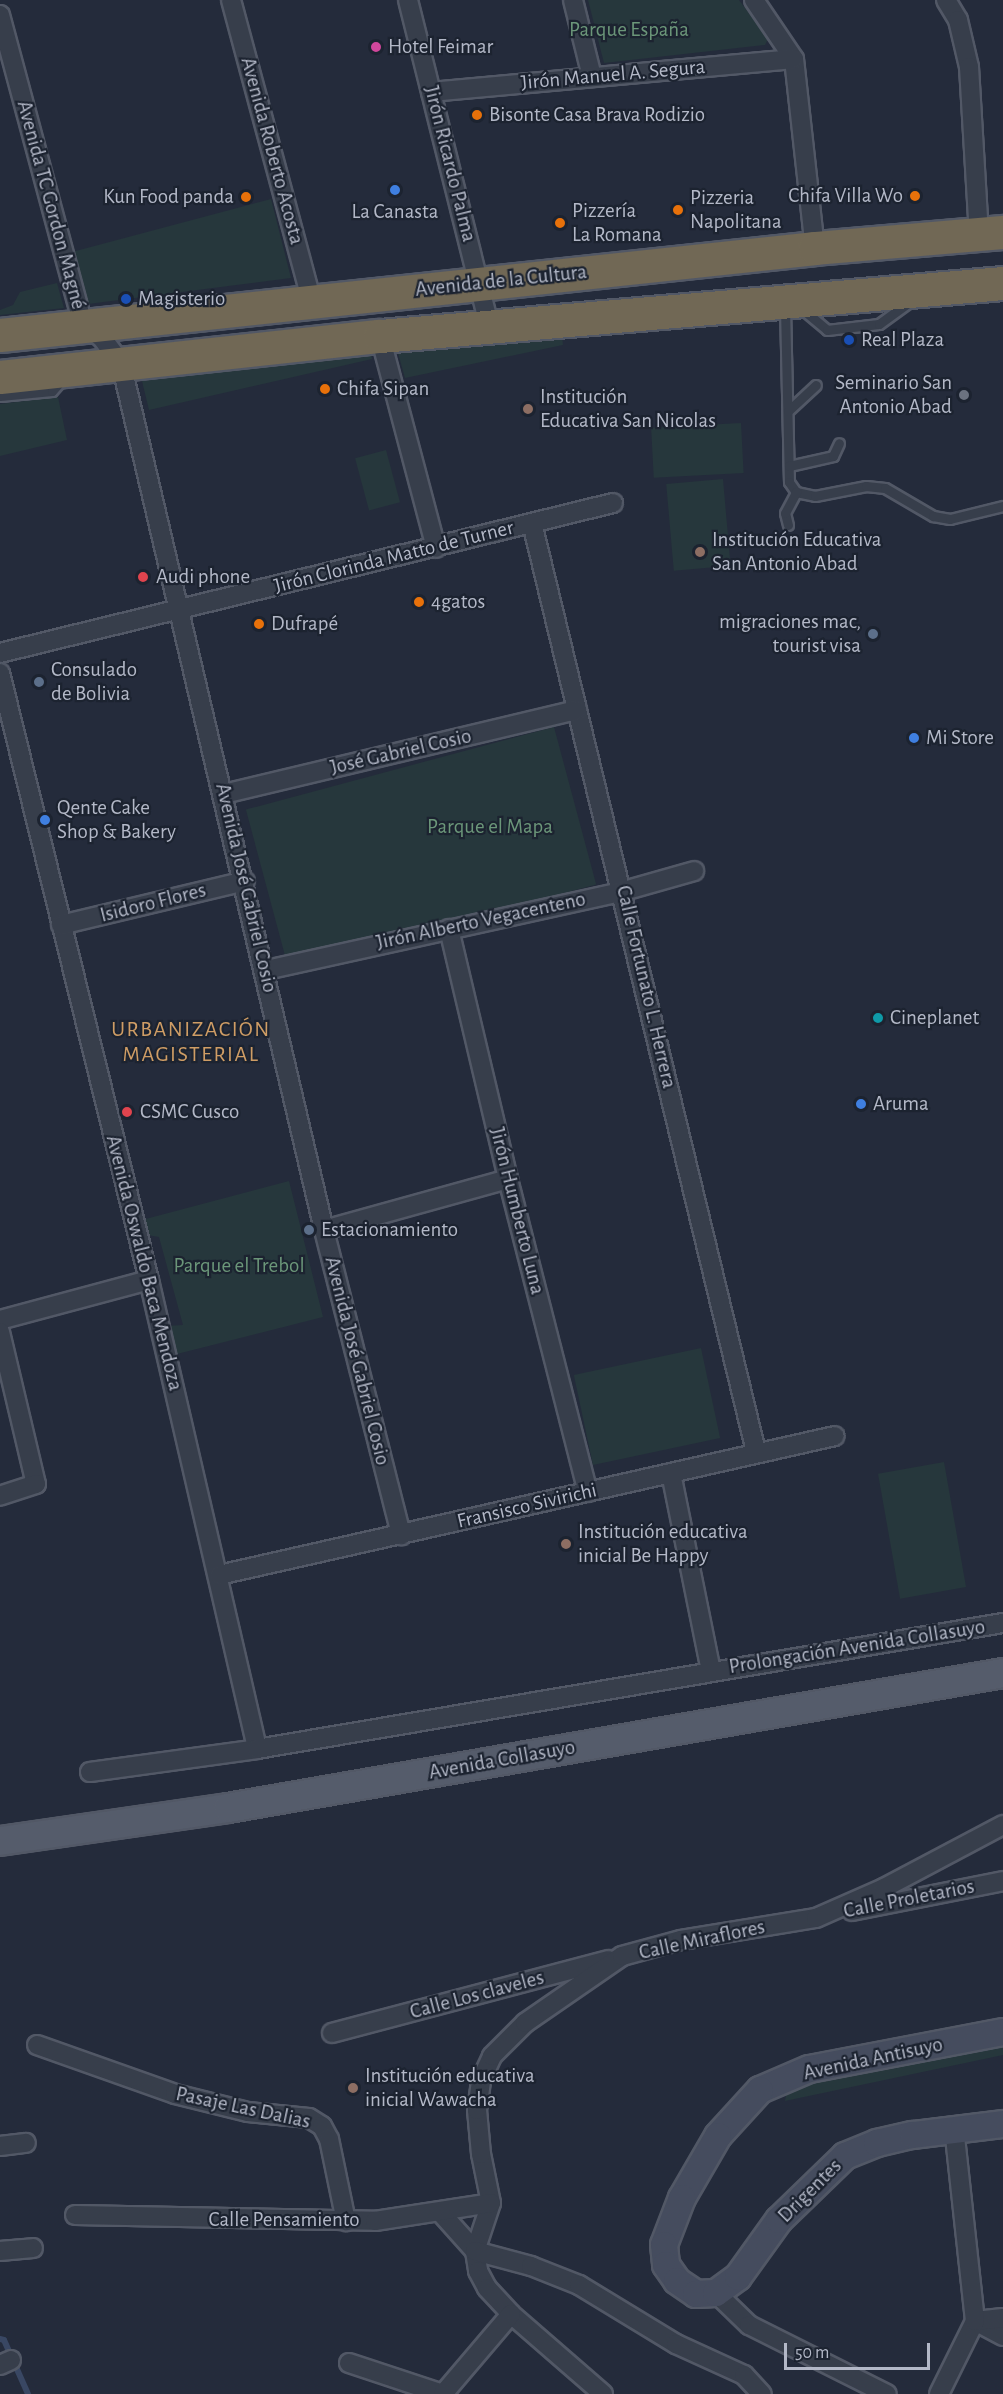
<!DOCTYPE html>
<meta charset="utf-8">
<style>
body{margin:0}
#map{position:relative;width:1003px;height:2394px;overflow:hidden;background:#242b3b;font-family:"Alegreya Sans",sans-serif}
div>[style]{position:absolute}
[style*='--x']{left:calc(var(--x)*1px);top:calc(var(--y)*1px);width:calc(var(--w)*1px);rotate:calc(var(--a)*1deg)}
.green>*{inset:0;background:#26373c;transform-origin:0 0}
.stream>*{height:6px;margin:-3px;padding:0 3px;transform-origin:3px;border-radius:3px;background:#394763}
.roads{filter:drop-shadow(2px 0 #525866) drop-shadow(-2px 0 #525866) drop-shadow(0 2px #525866) drop-shadow(0 -2px #525866)}
.lane>*{height:9px;margin:-4.5px;padding:0 4.5px;transform-origin:4.5px;border-radius:4.5px;background:#373e4b}
.street>*{height:18px;margin:-9px;padding:0 9px;transform-origin:9px;border-radius:9px;background:#373e4b}
.secondary>*{height:26px;margin:-13px;padding:0 13px;transform-origin:13px;border-radius:13px;background:#454c5e}
.primary>*{height:28px;margin:-14px;padding:0 14px;transform-origin:14px;border-radius:14px;background:#555c6b}
.highway>*{height:33px;margin:-16.5px;padding:0 16.5px;transform-origin:16.5px;border-radius:16.5px;background:#716855}
.dots>*{width:16px;height:16px;translate:-50% -50%;box-sizing:border-box;border:3px solid #1c2330;border-radius:50%}
span{translate:-50% -50%;white-space:nowrap;text-align:center;line-height:1.15;-webkit-text-stroke:4.5px #1c2330;paint-order:stroke}
.park-label{font-size:21px;color:#6b9679}
.poi-label{font-size:21px;color:#b3b8c7}
.left{translate:0 -50%;text-align:left}
.right{translate:-100% -50%;text-align:right}
.street-label{font-size:21px;color:#b3b8c7}
.neighbourhood-label{font-size:22px;color:#cf9d65;letter-spacing:1.5px}
.scale{position:absolute;left:784px;top:2343px;width:146px;height:27px;box-sizing:border-box;border:3px solid #b3b8c7;border-top:0;padding-left:8px;font-size:18px;line-height:21px;white-space:nowrap;color:#b3b8c7;-webkit-text-stroke:4px #1c2330;paint-order:stroke}
</style>
<div id="map">
<div class="green">
<div style="clip-path:polygon(588px 0,739px 0,768px 39px,765px 45px,604px 63px)"></div>
<div style="clip-path:polygon(271px 199px,291px 278px,88px 304px,72px 252px)"></div>
<div style="clip-path:polygon(57px 283px,64px 308px,0 315px,0 310px,13px 305px,20px 292px)"></div>
<div style="clip-path:polygon(562px 336px,563px 345px,405px 378px,398px 353px)"></div>
<div style="clip-path:polygon(371px 355px,372px 359px,149px 410px,142px 381px)"></div>
<div style="clip-path:polygon(58px 397px,67px 440px,0 456px,0 404px)"></div>
<div style="left:741px;top:423px;width:50px;height:90px;rotate:87deg"></div>
<div style="left:386px;top:450px;width:54px;height:32px;rotate:75deg"></div>
<div style="left:723px;top:479px;width:87px;height:57px;rotate:85deg"></div>
<div style="left:554px;top:727px;width:163px;height:319px;rotate:75deg"></div>
<div style="clip-path:polygon(289px 1181px,323px 1317px,173px 1355px,166px 1326px,183px 1325px,159px 1237px,142px 1234px,138px 1221px)"></div>
<div style="left:701px;top:1348px;width:92px;height:130px;rotate:78deg"></div>
<div style="left:944px;top:1462px;width:127px;height:67px;rotate:80deg"></div>
<div style="clip-path:polygon(1003px 2047px,1003px 2055px,785px 2101px,787px 2089px,804px 2082px)"></div>
</div>
<div class="stream">
<div style="--x:0;--y:2339;--w:4;--a:14"></div>
<div style="--x:4;--y:2340;--w:59;--a:66"></div>
</div>
<div class="roads">
<div class="lane">
<div style="--x:785;--y:307;--w:175;--a:88.7"></div>
<div style="--x:789;--y:482;--w:12;--a:55"></div>
<div style="--x:796;--y:492;--w:19;--a:12"></div>
<div style="--x:815;--y:496;--w:52;--a:-11.1"></div>
<div style="--x:866;--y:486;--w:19;--a:6"></div>
<div style="--x:885;--y:488;--w:56;--a:30.3"></div>
<div style="--x:933;--y:516;--w:17;--a:10"></div>
<div style="--x:950;--y:519;--w:55;--a:-13.8"></div>
<div style="--x:801;--y:308;--w:34;--a:40"></div>
<div style="--x:827;--y:330;--w:52;--a:-6.6"></div>
<div style="--x:879;--y:324;--w:37;--a:-36"></div>
<div style="--x:0;--y:396;--w:52;--a:-5.5"></div>
<div style="--x:52;--y:391;--w:15;--a:-48"></div>
<div style="--x:788;--y:411;--w:38;--a:-43"></div>
<div style="--x:789;--y:466;--w:45;--a:-12.8"></div>
<div style="--x:833;--y:456;--w:14;--a:-65"></div>
<div style="--x:788;--y:525;--w:12;--a:-104"></div>
<div style="--x:785;--y:513;--w:24;--a:-62"></div>
</div>
<div class="street">
<div style="--x:231;--y:0;--w:313;--a:75"></div>
<div style="--x:408;--y:0;--w:338;--a:76"></div>
<div style="--x:573;--y:0;--w:79;--a:76.1"></div>
<div style="--x:754;--y:0;--w:71;--a:55.9"></div>
<div style="--x:794;--y:59;--w:190;--a:83.7"></div>
<div style="--x:946;--y:0;--w:23;--a:59"></div>
<div style="--x:958;--y:20;--w:48;--a:76.8"></div>
<div style="--x:969;--y:67;--w:167;--a:86.6"></div>
<div style="--x:0;--y:15;--w:321;--a:75"></div>
<div style="--x:83;--y:325;--w:23;--a:34"></div>
<div style="--x:102;--y:338;--w:31;--a:53"></div>
<div style="--x:121;--y:363;--w:890;--a:76.82"></div>
<div style="--x:324;--y:1230;--w:315;--a:75.8"></div>
<div style="--x:431;--y:92;--w:364;--a:-5.2"></div>
<div style="--x:380;--y:336;--w:219;--a:75.2"></div>
<div style="--x:532;--y:523;--w:956;--a:76.44"></div>
<div style="--x:0;--y:653;--w:631;--a:-13.75"></div>
<div style="--x:0;--y:673;--w:625;--a:76.21"></div>
<div style="--x:149;--y:1280;--w:481;--a:77"></div>
<div style="--x:224;--y:794;--w:363;--a:-13.4"></div>
<div style="--x:61;--y:925;--w:189;--a:-13.4"></div>
<div style="--x:449;--y:929;--w:257;--a:76.7"></div>
<div style="--x:508;--y:1179;--w:323;--a:75.7"></div>
<div style="--x:266;--y:970;--w:367;--a:-12.4"></div>
<div style="--x:624;--y:891;--w:73;--a:-15.9"></div>
<div style="--x:324;--y:1230;--w:191;--a:-15.5"></div>
<div style="--x:0;--y:1320;--w:154;--a:-15"></div>
<div style="--x:0;--y:1332;--w:156;--a:76.7"></div>
<div style="--x:36;--y:1484;--w:38;--a:162"></div>
<div style="--x:671;--y:1473;--w:202;--a:78.6"></div>
<div style="--x:219;--y:1575;--w:631;--a:-12.72"></div>
<div style="--x:90;--y:1772;--w:169;--a:-7.8"></div>
<div style="--x:257;--y:1749;--w:757;--a:-9.59"></div>
<div style="--x:852;--y:1911;--w:154;--a:-11.2"></div>
<div style="--x:332;--y:2033;--w:286;--a:-14.8"></div>
<div style="--x:37;--y:2045;--w:146;--a:19.5"></div>
<div style="--x:175;--y:2094;--w:75;--a:13.9"></div>
<div style="--x:248;--y:2112;--w:61;--a:5.6"></div>
<div style="--x:309;--y:2118;--w:15;--a:32"></div>
<div style="--x:322;--y:2126;--w:15;--a:62"></div>
<div style="--x:329;--y:2139;--w:84;--a:78.3"></div>
<div style="--x:0;--y:2146;--w:26;--a:-7"></div>
<div style="--x:491;--y:2203;--w:50;--a:-101.5"></div>
<div style="--x:481;--y:2154;--w:44;--a:-95.2"></div>
<div style="--x:477;--y:2110;--w:30;--a:-82"></div>
<div style="--x:481;--y:2080;--w:26;--a:-65"></div>
<div style="--x:492;--y:2056;--w:47;--a:-45"></div>
<div style="--x:525;--y:2023;--w:118;--a:-34.6"></div>
<div style="--x:622;--y:1956;--w:61;--a:-15.2"></div>
<div style="--x:681;--y:1940;--w:137;--a:-9.3"></div>
<div style="--x:816;--y:1918;--w:74;--a:-23.8"></div>
<div style="--x:884;--y:1888;--w:135;--a:-27.9"></div>
<div style="--x:491;--y:2203;--w:51;--a:108.4"></div>
<div style="--x:475;--y:2251;--w:20;--a:81"></div>
<div style="--x:478;--y:2271;--w:19;--a:62"></div>
<div style="--x:487;--y:2288;--w:35;--a:47"></div>
<div style="--x:511;--y:2314;--w:122;--a:41"></div>
<div style="--x:441;--y:2213;--w:51;--a:48.2"></div>
<div style="--x:475;--y:2251;--w:58;--a:15"></div>
<div style="--x:531;--y:2266;--w:52;--a:21.6"></div>
<div style="--x:579;--y:2285;--w:114;--a:31.3"></div>
<div style="--x:676;--y:2344;--w:75;--a:24.5"></div>
<div style="--x:744;--y:2375;--w:26;--a:47"></div>
<div style="--x:75;--y:2215;--w:300;--a:1.1"></div>
<div style="--x:375;--y:2221;--w:117;--a:-8.8"></div>
<div style="--x:0;--y:2251;--w:33;--a:-5"></div>
<div style="--x:716;--y:2293;--w:46;--a:44.1"></div>
<div style="--x:749;--y:2325;--w:154;--a:26.6"></div>
<div style="--x:975;--y:2321;--w:32;--a:28"></div>
<div style="--x:975;--y:2321;--w:28;--a:-6"></div>
<div style="--x:349;--y:2363;--w:99;--a:18.3"></div>
<div style="--x:443;--y:2394;--w:105;--a:-49.6"></div>
<div style="--x:0;--y:2365;--w:12;--a:-24"></div>
<div style="--x:939;--y:2394;--w:81;--a:-63.7"></div>
<div style="--x:975;--y:2321;--w:193;--a:-96.2"></div>
</div>
<div class="secondary">
<div style="--x:1003;--y:2032;--w:197;--a:169.2"></div>
<div style="--x:809;--y:2069;--w:53;--a:156.8"></div>
<div style="--x:760;--y:2090;--w:62;--a:132.4"></div>
<div style="--x:718;--y:2136;--w:72;--a:120.1"></div>
<div style="--x:682;--y:2198;--w:50;--a:111"></div>
<div style="--x:664;--y:2245;--w:20;--a:84"></div>
<div style="--x:666;--y:2265;--w:19;--a:55"></div>
<div style="--x:677;--y:2281;--w:23;--a:34"></div>
<div style="--x:696;--y:2294;--w:20;--a:-3"></div>
<div style="--x:716;--y:2293;--w:27;--a:-36"></div>
<div style="--x:738;--y:2277;--w:70;--a:-54.3"></div>
<div style="--x:779;--y:2220;--w:92;--a:-44.1"></div>
<div style="--x:845;--y:2156;--w:35;--a:-22"></div>
<div style="--x:877;--y:2143;--w:37;--a:-13"></div>
<div style="--x:913;--y:2135;--w:91;--a:-7"></div>
</div>
<div class="primary">
<div style="--x:0;--y:1841;--w:230;--a:-8.2"></div>
<div style="--x:228;--y:1808;--w:787;--a:-9.88"></div>
</div>
<div class="highway">
<div style="--x:0;--y:335;--w:820;--a:-6.09"></div>
<div style="--x:815;--y:248;--w:189;--a:-4.9"></div>
<div style="--x:0;--y:377;--w:382;--a:-6.2"></div>
<div style="--x:380;--y:336;--w:625;--a:-4.86"></div>
</div>
</div>
<div class="dots">
<div style="left:376px;top:47px;background:#d1479c"></div>
<div style="left:477px;top:115px;background:#e8710a"></div>
<div style="left:395px;top:190px;background:#3f7fe0"></div>
<div style="left:915px;top:196px;background:#e8710a"></div>
<div style="left:246px;top:197px;background:#e8710a"></div>
<div style="left:678px;top:210px;background:#e8710a"></div>
<div style="left:560px;top:223px;background:#e8710a"></div>
<div style="left:126px;top:299px;background:#1a4fb4"></div>
<div style="left:849px;top:340px;background:#1a4fb4"></div>
<div style="left:325px;top:389px;background:#e8710a"></div>
<div style="left:964px;top:395px;background:#6b7280"></div>
<div style="left:528px;top:409px;background:#8d6e63"></div>
<div style="left:700px;top:552px;background:#8d6e63"></div>
<div style="left:143px;top:577px;background:#e0444e"></div>
<div style="left:419px;top:602px;background:#e8710a"></div>
<div style="left:259px;top:624px;background:#e8710a"></div>
<div style="left:873px;top:634px;background:#5c6f8a"></div>
<div style="left:39px;top:682px;background:#5c6f8a"></div>
<div style="left:914px;top:738px;background:#3f7fe0"></div>
<div style="left:45px;top:820px;background:#3f7fe0"></div>
<div style="left:878px;top:1018px;background:#0f9aa8"></div>
<div style="left:861px;top:1104px;background:#3f7fe0"></div>
<div style="left:127px;top:1112px;background:#e0444e"></div>
<div style="left:309px;top:1230px;background:#5c6f8a"></div>
<div style="left:566px;top:1544px;background:#8d6e63"></div>
<div style="left:353px;top:2088px;background:#8d6e63"></div>
</div>
<div class="park-label">
<span style="left:629px;top:30px">Parque España</span>
<span style="left:490px;top:827px">Parque el Mapa</span>
<span style="left:239px;top:1266px">Parque el Trebol</span>
</div>
<div class="poi-label">
<span class="left" style="left:388px;top:47px">Hotel Feimar</span>
<span class="left" style="left:489px;top:115px">Bisonte Casa Brava Rodizio</span>
<span class="right" style="left:903px;top:196px">Chifa Villa Wo</span>
<span class="right" style="left:234px;top:197px">Kun Food panda</span>
<span class="left" style="left:690px;top:210px">Pizzeria<br>Napolitana</span>
<span class="left" style="left:572px;top:223px">Pizzería<br>La Romana</span>
<span style="left:395px;top:212px">La Canasta</span>
<span class="left" style="left:138px;top:299px">Magisterio</span>
<span class="left" style="left:861px;top:340px">Real Plaza</span>
<span class="right" style="left:952px;top:395px">Seminario San<br>Antonio Abad</span>
<span class="left" style="left:337px;top:389px">Chifa Sipan</span>
<span class="left" style="left:540px;top:409px">Institución<br>Educativa San Nicolas</span>
<span class="left" style="left:712px;top:552px">Institución Educativa<br>San Antonio Abad</span>
<span class="left" style="left:156px;top:577px">Audi phone</span>
<span class="left" style="left:431px;top:602px">4gatos</span>
<span class="right" style="left:861px;top:634px">migraciones mac,<br>tourist visa</span>
<span class="left" style="left:271px;top:624px">Dufrapé</span>
<span class="left" style="left:51px;top:682px">Consulado<br>de Bolivia</span>
<span class="left" style="left:926px;top:738px">Mi Store</span>
<span class="left" style="left:57px;top:820px">Qente Cake<br>Shop &amp; Bakery</span>
<span class="left" style="left:890px;top:1018px">Cineplanet</span>
<span class="left" style="left:873px;top:1104px">Aruma</span>
<span class="left" style="left:140px;top:1112px">CSMC Cusco</span>
<span class="left" style="left:321px;top:1230px">Estacionamiento</span>
<span class="left" style="left:578px;top:1544px">Institución educativa<br>inicial Be Happy</span>
<span class="left" style="left:365px;top:2088px">Institución educativa<br>inicial Wawacha</span>
</div>
<div class="street-label">
<span style="left:613px;top:75px;rotate:-5deg">Jirón Manuel A. Segura</span>
<span style="left:272px;top:151px;rotate:75deg">Avenida Roberto Acosta</span>
<span style="left:450px;top:164px;rotate:76deg">Jirón Ricardo Palma</span>
<span style="left:51px;top:205px;rotate:75deg">Avenida TC Gordon Magné</span>
<span style="left:501px;top:281px;rotate:-6deg">Avenida de la Cultura</span>
<span style="left:394px;top:557px;rotate:-14deg">Jirón Clorinda Matto de Turner</span>
<span style="left:401px;top:752px;rotate:-13deg">José Gabriel Cosio</span>
<span style="left:246px;top:888px;rotate:77deg">Avenida José Gabriel Cosio</span>
<span style="left:153px;top:903px;rotate:-14deg">Isidoro Flores</span>
<span style="left:481px;top:921px;rotate:-12deg">Jirón Alberto Vegacenteno</span>
<span style="left:646px;top:987px;rotate:77deg">Calle Fortunato L. Herrera</span>
<span style="left:517px;top:1211px;rotate:76deg">Jirón Humberto Luna</span>
<span style="left:144px;top:1263px;rotate:76deg">Avenida Oswaldo Baca Mendoza</span>
<span style="left:357px;top:1361px;rotate:76deg">Avenida José Gabriel Cosio</span>
<span style="left:527px;top:1506px;rotate:-13deg">Fransisco Sivirichi</span>
<span style="left:857px;top:1647px;rotate:-9deg">Prolongación Avenida Collasuyo</span>
<span style="left:502px;top:1760px;rotate:-10deg">Avenida Collasuyo</span>
<span style="left:909px;top:1899px;rotate:-11deg">Calle Proletarios</span>
<span style="left:702px;top:1940px;rotate:-12deg">Calle Miraflores</span>
<span style="left:477px;top:1995px;rotate:-15deg">Calle Los claveles</span>
<span style="left:873px;top:2059px;rotate:-12deg">Avenida Antisuyo</span>
<span style="left:243px;top:2108px;rotate:12deg">Pasaje Las Dalias</span>
<span style="left:810px;top:2191px;rotate:-45deg">Drigentes</span>
<span style="left:284px;top:2220px">Calle Pensamiento</span>
</div>
<div class="neighbourhood-label">
<span style="left:191px;top:1042px">URBANIZACIÓN<br>MAGISTERIAL</span>
</div>
<div class="scale">50 m</div>
</div>
